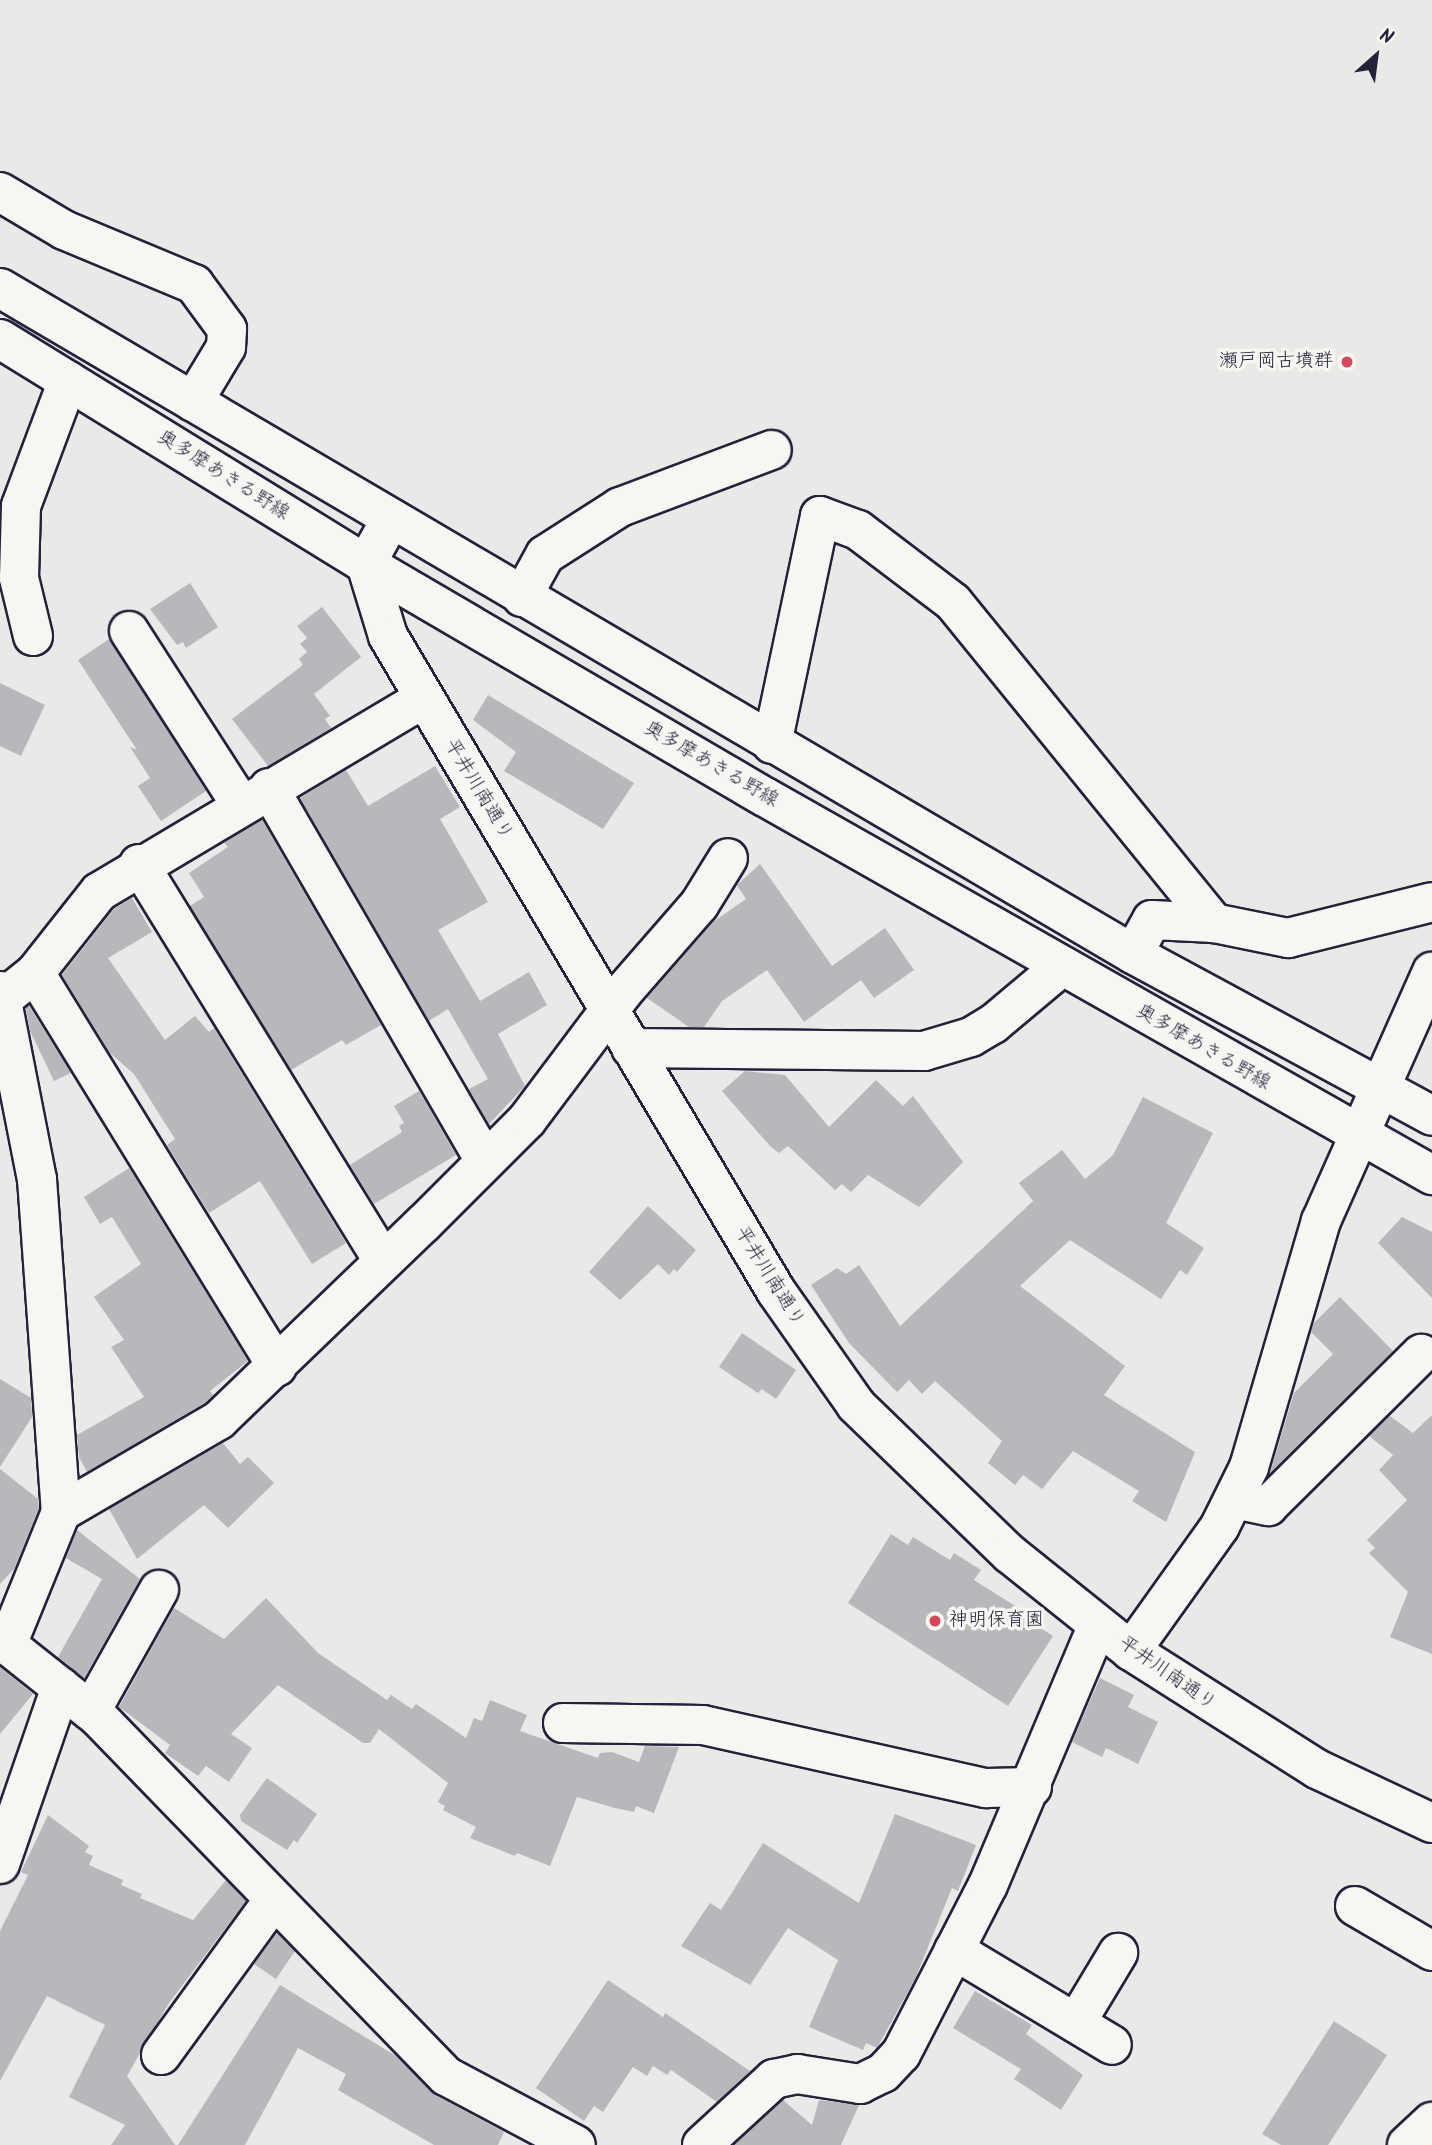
<!DOCTYPE html>
<meta charset="utf-8">
<style>
body{margin:0}
#map{position:relative;width:1432px;height:2145px;overflow:hidden;background:#e9e9e7;font-family:Kalam,"Klee One",sans-serif}
div>[style]{position:absolute}
[style*='--x']{left:calc(var(--x)*1px);top:calc(var(--y)*1px);width:calc(var(--w)*1px);rotate:calc(var(--a)*1deg)}
.building>*{inset:0;background:#b8b8bc}
.roads{filter:drop-shadow(2px 0 #22223b) drop-shadow(-2px 0 #22223b) drop-shadow(0 2px #22223b) drop-shadow(0 -2px #22223b)}
.minor>*{height:38px;margin:-19px;padding:0 19px;transform-origin:19px;border-radius:19px;background:#f6f6f2}
.major>*{height:38px;margin:-19px;padding:0 19px;transform-origin:19px;border-radius:19px;background:#f6f6f2}
.dots>*{width:19px;height:19px;translate:-50% -50%;box-sizing:border-box;border:4px solid #f6f6f2;border-radius:50%}
span{translate:-50% -50%;white-space:nowrap;text-align:center;line-height:1.15;-webkit-text-stroke:7px #f6f6f2;paint-order:stroke}
.poi-label{font-size:19px;color:#22223b}
.right{translate:-100% -50%;text-align:right}
.left{translate:0 -50%;text-align:left}
.street-label{font-size:19px;color:#22223b}
.north{position:absolute;left:1341px;top:21px;width:70px;height:70px;-webkit-text-stroke:5px #f6f6f2;paint-order:stroke;rotate:28deg;font-size:19px;font-weight:700;line-height:28px;text-align:center;color:#22223b}
.north::after{content:'';display:block;margin:auto;width:24px;height:32px;background:#22223b;clip-path:polygon(50% 0,100% 100%,50% 72%,0 100%)}
</style>
<div id="map">
<div class="building">
<div style="clip-path:polygon(190px 583px,218px 627px,186px 648px,183px 642px,177px 645px,150px 609px)"></div>
<div style="clip-path:polygon(322px 607px,361px 657px,314px 694px,330px 716px,325px 719px,331px 728px,268px 766px,232px 719px,303px 665px,299px 659px,307px 652px,300px 644px,307px 638px,297px 626px)"></div>
<div style="clip-path:polygon(109px 639px,206px 791px,161px 821px,138px 786px,150px 778px,130px 747px,137px 750px,78px 660px)"></div>
<div style="clip-path:polygon(0 683px,45px 705px,21px 756px,0 746px)"></div>
<div style="clip-path:polygon(488px 695px,634px 783px,603px 829px,504px 771px,516px 752px,473px 720px)"></div>
<div style="clip-path:polygon(435px 766px,460px 807px,440px 819px,488px 902px,438px 930px,480px 1001px,529px 972px,547px 1005px,498px 1034px,525px 1086px,489px 1124px,469px 1089px,488px 1079px,448px 1009px,429px 1021px,300px 798px,346px 770px,368px 806px)"></div>
<div style="clip-path:polygon(262px 820px,381px 1025px,346px 1045px,342px 1040px,291px 1070px,190px 906px,204px 897px,189px 873px,228px 847px,224px 843px)"></div>
<div style="clip-path:polygon(760px 864px,832px 966px,885px 928px,914px 970px,874px 998px,861px 980px,804px 1022px,767px 970px,722px 1001px,704px 1027px,689px 1027px,647px 998px,713px 922px,746px 899px,737px 885px)"></div>
<div style="clip-path:polygon(132px 898px,152px 932px,108px 958px,165px 1040px,195px 1016px,209px 1032px,214px 1028px,346px 1243px,312px 1264px,260px 1181px,209px 1213px,167px 1145px,175px 1139px,134px 1074px,110px 1053px,62px 975px,114px 909px)"></div>
<div style="clip-path:polygon(29px 1006px,71px 1073px,54px 1081px,30px 1031px,26px 1008px)"></div>
<div style="clip-path:polygon(745px 1071px,785px 1075px,829px 1127px,876px 1080px,903px 1106px,913px 1096px,963px 1162px,919px 1207px,868px 1175px,851px 1192px,842px 1184px,835px 1190px,788px 1146px,779px 1153px,770px 1146px,722px 1091px)"></div>
<div style="clip-path:polygon(419px 1091px,456px 1155px,374px 1204px,350px 1165px,402px 1132px,399px 1126px,404px 1123px,394px 1106px)"></div>
<div style="clip-path:polygon(1143px 1097px,1213px 1133px,1166px 1223px,1204px 1248px,1187px 1275px,1180px 1270px,1161px 1299px,1070px 1240px,1020px 1286px,1125px 1366px,1104px 1395px,1195px 1452px,1166px 1522px,1132px 1501px,1139px 1491px,1073px 1451px,1042px 1489px,1023px 1475px,1015px 1485px,988px 1463px,1002px 1441px,935px 1381px,922px 1394px,909px 1380px,897px 1392px,849px 1343px,811px 1285px,837px 1268px,846px 1274px,859px 1265px,900px 1326px,1033px 1201px,1019px 1183px,1062px 1150px,1085px 1179px,1113px 1155px)"></div>
<div style="clip-path:polygon(129px 1168px,248px 1361px,210px 1391px,213px 1395px,206px 1402px,87px 1472px,79px 1457px,77px 1435px,144px 1397px,111px 1347px,124px 1340px,94px 1297px,141px 1264px,112px 1217px,100px 1224px,84px 1197px)"></div>
<div style="clip-path:polygon(648px 1206px,696px 1250px,677px 1272px,674px 1269px,669px 1275px,658px 1264px,620px 1300px,589px 1272px)"></div>
<div style="clip-path:polygon(1402px 1217px,1432px 1232px,1432px 1298px,1378px 1243px)"></div>
<div style="clip-path:polygon(1340px 1297px,1393px 1351px,1270px 1473px,1294px 1393px,1333px 1354px,1311px 1332px,1314px 1323px)"></div>
<div style="clip-path:polygon(742px 1333px,796px 1370px,776px 1399px,762px 1389px,758px 1393px,719px 1367px)"></div>
<div style="clip-path:polygon(0 1379px,31px 1398px,32px 1417px,0 1467px)"></div>
<div style="clip-path:polygon(1432px 1415px,1432px 1654px,1390px 1637px,1408px 1592px,1369px 1553px,1375px 1548px,1367px 1540px,1407px 1500px,1379px 1470px,1393px 1455px,1369px 1436px,1390px 1416px,1413px 1433px)"></div>
<div style="clip-path:polygon(223px 1443px,240px 1464px,248px 1457px,274px 1483px,228px 1528px,204px 1505px,137px 1559px,109px 1509px)"></div>
<div style="clip-path:polygon(0 1469px,38px 1499px,39px 1508px,14px 1569px,0 1584px)"></div>
<div style="clip-path:polygon(77px 1530px,140px 1579px,84px 1678px,58px 1657px,102px 1579px,66px 1558px)"></div>
<div style="clip-path:polygon(891px 1534px,908px 1545px,913px 1537px,950px 1560px,954px 1553px,981px 1570px,974px 1580px,1031px 1616px,1028px 1620px,1053px 1636px,1008px 1706px,848px 1603px)"></div>
<div style="clip-path:polygon(266px 1598px,318px 1653px,387px 1700px,391px 1695px,412px 1709px,416px 1704px,466px 1738px,474px 1718px,482px 1721px,490px 1700px,527px 1715px,520px 1731px,598px 1758px,600px 1753px,612px 1752px,639px 1762px,645px 1746px,679px 1747px,654px 1813px,636px 1806px,634px 1812px,615px 1808px,577px 1797px,550px 1866px,517px 1853px,515px 1856px,470px 1838px,476px 1827px,443px 1810px,445px 1806px,438px 1802px,448px 1783px,379px 1729px,370px 1743px,363px 1743px,278px 1685px,231px 1734px,252px 1748px,229px 1782px,206px 1766px,198px 1776px,165px 1753px,170px 1745px,119px 1707px,174px 1608px,224px 1639px)"></div>
<div style="clip-path:polygon(0 1667px,33px 1694px,0 1734px)"></div>
<div style="clip-path:polygon(1100px 1678px,1134px 1695px,1128px 1707px,1158px 1722px,1138px 1764px,1106px 1748px,1102px 1757px,1072px 1742px)"></div>
<div style="clip-path:polygon(267px 1778px,317px 1814px,297px 1843px,294px 1840px,287px 1850px,241px 1821px,240px 1815px)"></div>
<div style="clip-path:polygon(895px 1814px,976px 1845px,958px 1891px,952px 1888px,915px 1979px,877px 2048px,866px 2043px,863px 2050px,809px 2027px,838px 1960px,788px 1928px,750px 1985px,681px 1946px,710px 1903px,721px 1910px,763px 1843px,859px 1903px)"></div>
<div style="clip-path:polygon(48px 1815px,89px 1846px,85px 1852px,93px 1856px,89px 1865px,123px 1880px,121px 1885px,142px 1894px,140px 1898px,193px 1920px,226px 1880px,246px 1901px,169px 2003px,127px 2076px,175px 2145px,111px 2145px,125px 2125px,69px 2097px,105px 2025px,47px 1996px,0 2081px,0 1931px,28px 1875px,21px 1872px)"></div>
<div style="clip-path:polygon(277px 1933px,295px 1951px,276px 1979px,254px 1964px)"></div>
<div style="clip-path:polygon(608px 1980px,663px 2017px,665px 2013px,750px 2071px,717px 2102px,671px 2070px,667px 2075px,653px 2066px,647px 2076px,633px 2067px,603px 2112px,594px 2106px,584px 2121px,536px 2088px)"></div>
<div style="clip-path:polygon(280px 1985px,396px 2056px,435px 2095px,504px 2132px,498px 2145px,434px 2145px,338px 2090px,346px 2074px,298px 2048px,245px 2145px,178px 2145px)"></div>
<div style="clip-path:polygon(975px 1991px,1032px 2025px,1026px 2034px,1083px 2075px,1061px 2110px,1014px 2079px,1021px 2069px,953px 2028px)"></div>
<div style="clip-path:polygon(1334px 2021px,1387px 2055px,1328px 2145px,1281px 2145px,1262px 2134px)"></div>
<div style="clip-path:polygon(783px 2100px,812px 2125px,819px 2100px,859px 2105px,841px 2145px,734px 2145px)"></div>
</div>
<div class="roads">
<div class="minor">
<div style="--x:0;--y:192;--w:74;--a:30.7"></div>
<div style="--x:64;--y:230;--w:141;--a:22.6"></div>
<div style="--x:194;--y:284;--w:56;--a:53.7"></div>
<div style="--x:227;--y:329;--w:18;--a:93"></div>
<div style="--x:226;--y:347;--w:64;--a:121"></div>
<div style="--x:391;--y:519;--w:51;--a:119.1"></div>
<div style="--x:366;--y:564;--w:75;--a:73"></div>
<div style="--x:388;--y:636;--w:761;--a:59.36"></div>
<div style="--x:776;--y:1291;--w:139;--a:54.9"></div>
<div style="--x:856;--y:1405;--w:214;--a:44.1"></div>
<div style="--x:1010;--y:1554;--w:155;--a:38.7"></div>
<div style="--x:1131;--y:1651;--w:220;--a:32.4"></div>
<div style="--x:1317;--y:1769;--w:127;--a:25.2"></div>
<div style="--x:522;--y:597;--w:48;--a:-61.3"></div>
<div style="--x:545;--y:555;--w:89;--a:-32.6"></div>
<div style="--x:620;--y:507;--w:162;--a:-20.6"></div>
<div style="--x:129;--y:631;--w:207;--a:57.2"></div>
<div style="--x:33;--y:636;--w:60;--a:-103.6"></div>
<div style="--x:19;--y:578;--w:72;--a:-88.4"></div>
<div style="--x:21;--y:506;--w:134;--a:-69.5"></div>
<div style="--x:772;--y:744;--w:233;--a:-78.1"></div>
<div style="--x:820;--y:516;--w:40;--a:20.2"></div>
<div style="--x:858;--y:530;--w:119;--a:37.2"></div>
<div style="--x:953;--y:602;--w:414;--a:50.9"></div>
<div style="--x:269;--y:788;--w:431;--a:59.9"></div>
<div style="--x:139;--y:864;--w:466;--a:58.4"></div>
<div style="--x:1133;--y:954;--w:39;--a:-61"></div>
<div style="--x:1152;--y:920;--w:62;--a:2.8"></div>
<div style="--x:1214;--y:923;--w:76;--a:11.5"></div>
<div style="--x:1288;--y:938;--w:148;--a:-14"></div>
<div style="--x:35;--y:973;--w:462;--a:58.4"></div>
<div style="--x:0;--y:991;--w:192;--a:78.9"></div>
<div style="--x:37;--y:1179;--w:334;--a:85.9"></div>
<div style="--x:61;--y:1512;--w:144;--a:112.1"></div>
<div style="--x:0;--y:1001;--w:45;--a:-38.7"></div>
<div style="--x:35;--y:973;--w:103;--a:-51.7"></div>
<div style="--x:99;--y:892;--w:377;--a:-30.8"></div>
<div style="--x:631;--y:1048;--w:293;--a:0.6"></div>
<div style="--x:924;--y:1051;--w:49;--a:-16.6"></div>
<div style="--x:971;--y:1037;--w:26;--a:-31"></div>
<div style="--x:993;--y:1024;--w:89;--a:-40"></div>
<div style="--x:1234;--y:1499;--w:35;--a:12"></div>
<div style="--x:1268;--y:1506;--w:216;--a:-44.8"></div>
<div style="--x:61;--y:1512;--w:183;--a:-30.2"></div>
<div style="--x:219;--y:1420;--w:283;--a:-43.9"></div>
<div style="--x:423;--y:1224;--w:147;--a:-45"></div>
<div style="--x:527;--y:1120;--w:160;--a:-53.1"></div>
<div style="--x:623;--y:992;--w:116;--a:-48.9"></div>
<div style="--x:699;--y:905;--w:55;--a:-58.3"></div>
<div style="--x:0;--y:1639;--w:125;--a:38.5"></div>
<div style="--x:98;--y:1717;--w:500;--a:45.9"></div>
<div style="--x:446;--y:2076;--w:147;--a:28"></div>
<div style="--x:1131;--y:1651;--w:153;--a:-54.5"></div>
<div style="--x:1220;--y:1526;--w:66;--a:-63.8"></div>
<div style="--x:1249;--y:1467;--w:256;--a:-73.7"></div>
<div style="--x:1321;--y:1221;--w:273;--a:-66"></div>
<div style="--x:91;--y:1711;--w:139;--a:-60.7"></div>
<div style="--x:563;--y:1723;--w:140;--a:0.8"></div>
<div style="--x:703;--y:1725;--w:290;--a:12.6"></div>
<div style="--x:986;--y:1788;--w:46;--a:-1.2"></div>
<div style="--x:0;--y:1864;--w:187;--a:-71"></div>
<div style="--x:1355;--y:1906;--w:89;--a:30.3"></div>
<div style="--x:954;--y:1950;--w:184;--a:31"></div>
<div style="--x:1076;--y:2023;--w:82;--a:-59"></div>
<div style="--x:161;--y:2055;--w:190;--a:-54"></div>
<div style="--x:702;--y:2145;--w:98;--a:-42.5"></div>
<div style="--x:774;--y:2079;--w:24;--a:-12"></div>
<div style="--x:797;--y:2074;--w:64;--a:9"></div>
<div style="--x:860;--y:2084;--w:25;--a:-26"></div>
<div style="--x:883;--y:2073;--w:26;--a:-47"></div>
<div style="--x:901;--y:2054;--w:190;--a:-62.8"></div>
<div style="--x:988;--y:1885;--w:282;--a:-67.1"></div>
<div style="--x:1407;--y:2145;--w:34;--a:-43"></div>
</div>
<div class="major">
<div style="--x:0;--y:288;--w:1314;--a:30.45"></div>
<div style="--x:1133;--y:954;--w:340;--a:28.4"></div>
<div style="--x:0;--y:339;--w:430;--a:31.6"></div>
<div style="--x:366;--y:564;--w:462;--a:30.3"></div>
<div style="--x:765;--y:797;--w:767;--a:29.54"></div>
</div>
</div>
<div class="dots">
<div style="left:1347px;top:362px;background:#d1495b"></div>
<div style="left:935px;top:1621px;background:#d1495b"></div>
</div>
<div class="poi-label">
<span class="right" style="left:1333px;top:362px">瀬戸岡古墳群</span>
<span class="left" style="left:949px;top:1621px">神明保育園</span>
</div>
<div class="street-label">
<span style="left:223px;top:476px;rotate:32deg">奥多摩あきる野線</span>
<span style="left:711px;top:765px;rotate:30deg">奥多摩あきる野線</span>
<span style="left:478px;top:790px;rotate:59deg">平井川南通り</span>
<span style="left:1203px;top:1048px;rotate:30deg">奥多摩あきる野線</span>
<span style="left:769px;top:1277px;rotate:58deg">平井川南通り</span>
<span style="left:1167px;top:1674px;rotate:35deg">平井川南通り</span>
</div>
<div class="north">N</div>
</div>
